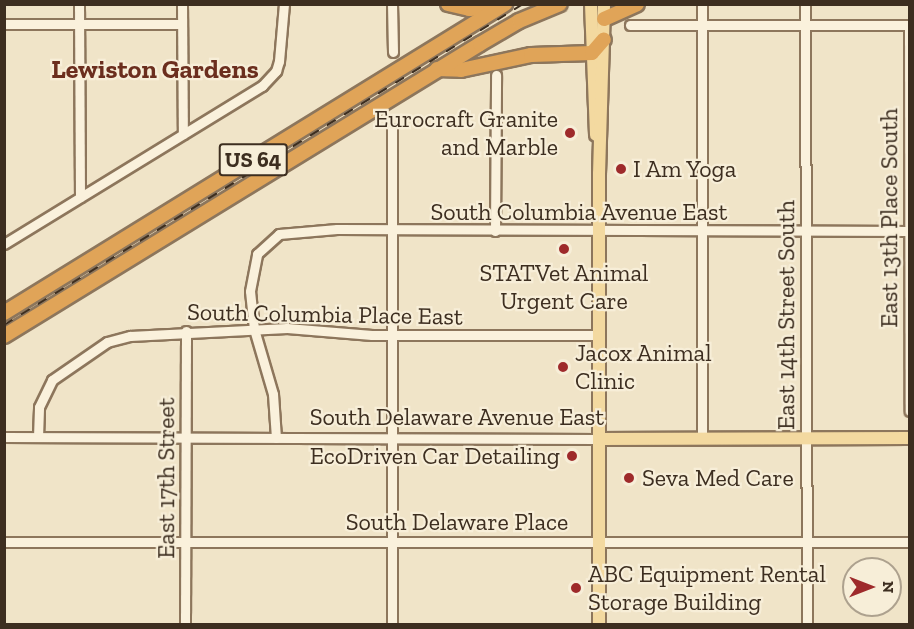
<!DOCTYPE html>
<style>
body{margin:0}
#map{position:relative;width:914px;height:629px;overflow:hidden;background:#f0e4c8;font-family:"Zilla Slab",serif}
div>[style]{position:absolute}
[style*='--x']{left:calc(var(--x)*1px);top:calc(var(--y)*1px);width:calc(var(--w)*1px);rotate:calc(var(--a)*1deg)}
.roads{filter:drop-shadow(2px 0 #8d765c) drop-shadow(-2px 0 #8d765c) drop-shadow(0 2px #8d765c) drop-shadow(0 -2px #8d765c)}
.minor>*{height:9px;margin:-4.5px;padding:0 4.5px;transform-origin:4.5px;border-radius:4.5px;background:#faf1dc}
.major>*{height:12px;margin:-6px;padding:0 6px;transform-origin:6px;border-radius:6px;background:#f3d9a0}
.highway>*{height:14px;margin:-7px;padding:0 7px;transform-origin:7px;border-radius:7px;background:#e0a458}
.rail>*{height:2px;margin-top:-1px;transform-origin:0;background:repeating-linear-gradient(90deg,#3d2e20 0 10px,transparent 0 20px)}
.dots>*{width:16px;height:16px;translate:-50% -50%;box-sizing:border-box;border:3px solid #f7eed8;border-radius:50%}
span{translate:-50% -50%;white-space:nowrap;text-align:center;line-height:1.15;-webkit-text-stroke:4.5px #f7eed8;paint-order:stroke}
.shield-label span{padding:2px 4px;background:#f7eed8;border:2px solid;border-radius:4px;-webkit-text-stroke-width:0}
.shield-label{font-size:22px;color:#3d2e20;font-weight:700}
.poi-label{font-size:24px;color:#3d2e20}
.right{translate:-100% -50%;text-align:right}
.left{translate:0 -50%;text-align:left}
.street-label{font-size:24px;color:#3d2e20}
.neighbourhood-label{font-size:26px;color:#6b2e1e;font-weight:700}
.frame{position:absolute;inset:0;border:6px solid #3d2e20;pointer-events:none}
.north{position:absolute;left:842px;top:557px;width:60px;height:60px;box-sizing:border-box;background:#f7eed8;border:2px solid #ada18e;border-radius:50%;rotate:90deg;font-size:16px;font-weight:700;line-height:24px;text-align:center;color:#3d2e20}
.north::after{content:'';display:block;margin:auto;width:21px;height:27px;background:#9e2a2b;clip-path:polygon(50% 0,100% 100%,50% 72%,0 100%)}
</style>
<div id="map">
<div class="roads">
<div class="minor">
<div style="--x:79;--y:4;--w:193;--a:89.7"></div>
<div style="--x:182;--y:4;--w:130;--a:89.6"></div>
<div style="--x:392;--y:4;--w:48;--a:88.8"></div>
<div style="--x:702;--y:4;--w:434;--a:90"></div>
<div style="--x:805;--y:4;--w:620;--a:89.82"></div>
<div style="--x:4;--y:24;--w:178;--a:0"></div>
<div style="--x:630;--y:25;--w:280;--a:0"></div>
<div style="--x:909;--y:25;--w:386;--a:89.9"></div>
<div style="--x:495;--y:231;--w:156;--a:-89.6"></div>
<div style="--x:4;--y:244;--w:303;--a:-31.5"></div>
<div style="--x:262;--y:86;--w:21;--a:-47"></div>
<div style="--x:276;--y:71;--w:10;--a:-73"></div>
<div style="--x:279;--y:61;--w:57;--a:-85"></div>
<div style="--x:4;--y:437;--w:595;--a:0.19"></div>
<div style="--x:38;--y:437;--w:30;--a:-88"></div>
<div style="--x:39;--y:407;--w:30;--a:-64"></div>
<div style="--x:52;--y:380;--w:67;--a:-34.6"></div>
<div style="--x:107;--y:342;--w:24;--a:-15"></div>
<div style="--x:130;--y:336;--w:157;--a:-2.9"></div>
<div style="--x:287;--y:328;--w:85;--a:4.7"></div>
<div style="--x:372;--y:335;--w:227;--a:0"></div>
<div style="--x:276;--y:438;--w:44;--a:-93.9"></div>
<div style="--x:273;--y:394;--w:68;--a:-106.3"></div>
<div style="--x:254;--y:329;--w:38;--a:-96"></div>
<div style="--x:250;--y:291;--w:38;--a:-79"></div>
<div style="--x:257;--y:254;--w:30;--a:-42"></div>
<div style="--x:279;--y:234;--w:58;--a:-4.9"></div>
<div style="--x:337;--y:229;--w:573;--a:0.2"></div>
<div style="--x:4;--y:542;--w:906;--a:0"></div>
<div style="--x:185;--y:624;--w:293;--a:-89.8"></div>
<div style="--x:392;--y:624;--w:495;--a:-90"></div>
</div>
<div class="major">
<div style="--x:591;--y:4;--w:131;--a:87.8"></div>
<div style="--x:599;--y:439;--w:311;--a:-0.2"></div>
<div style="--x:599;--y:624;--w:450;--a:-90"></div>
<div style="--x:599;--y:174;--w:170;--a:-88.3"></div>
</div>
<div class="highway">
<div style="--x:448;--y:4;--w:22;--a:13"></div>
<div style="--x:469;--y:9;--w:30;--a:-4"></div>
<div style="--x:604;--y:19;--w:36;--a:-24"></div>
<div style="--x:437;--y:69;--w:24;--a:2"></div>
<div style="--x:461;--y:70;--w:72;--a:-12.1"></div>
<div style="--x:531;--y:55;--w:61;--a:-1.9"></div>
<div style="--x:592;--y:53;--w:18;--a:-49"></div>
<div style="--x:4;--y:313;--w:589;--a:-31.66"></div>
<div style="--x:4;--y:336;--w:558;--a:-31.53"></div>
<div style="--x:480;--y:44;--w:45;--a:-30.5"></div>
<div style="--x:519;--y:21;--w:44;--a:-22.5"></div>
</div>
</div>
<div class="rail">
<div style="--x:4;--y:325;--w:610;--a:-31.74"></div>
</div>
<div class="dots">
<div style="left:570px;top:133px;background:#9e2a2b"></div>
<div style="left:621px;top:169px;background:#9e2a2b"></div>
<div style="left:564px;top:249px;background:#9e2a2b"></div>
<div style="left:563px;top:367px;background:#9e2a2b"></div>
<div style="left:572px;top:456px;background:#9e2a2b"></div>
<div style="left:629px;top:478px;background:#9e2a2b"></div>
<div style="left:576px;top:588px;background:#9e2a2b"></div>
</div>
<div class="shield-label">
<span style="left:253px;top:160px">US 64</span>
</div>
<div class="poi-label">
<span class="right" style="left:558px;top:133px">Eurocraft Granite<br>and Marble</span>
<span class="left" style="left:633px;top:169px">I Am Yoga</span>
<span style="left:564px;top:287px">STATVet Animal<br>Urgent Care</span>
<span class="left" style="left:575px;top:367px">Jacox Animal<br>Clinic</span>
<span class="right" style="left:560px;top:456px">EcoDriven Car Detailing</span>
<span class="left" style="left:642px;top:478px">Seva Med Care</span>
<span class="left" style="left:588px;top:588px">ABC Equipment Rental<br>Storage Building</span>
</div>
<div class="street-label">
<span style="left:579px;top:212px">South Columbia Avenue East</span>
<span style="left:889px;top:218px;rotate:-90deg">East 13th Place South</span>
<span style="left:325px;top:314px;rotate:1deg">South Columbia Place East</span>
<span style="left:786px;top:315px;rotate:-90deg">East 14th Street South</span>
<span style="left:457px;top:417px">South Delaware Avenue East</span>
<span style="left:166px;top:478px;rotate:-90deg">East 17th Street</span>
<span style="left:457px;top:522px">South Delaware Place</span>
</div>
<div class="neighbourhood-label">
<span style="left:155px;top:70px">Lewiston Gardens</span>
</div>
<div class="frame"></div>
<div class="north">N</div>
</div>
